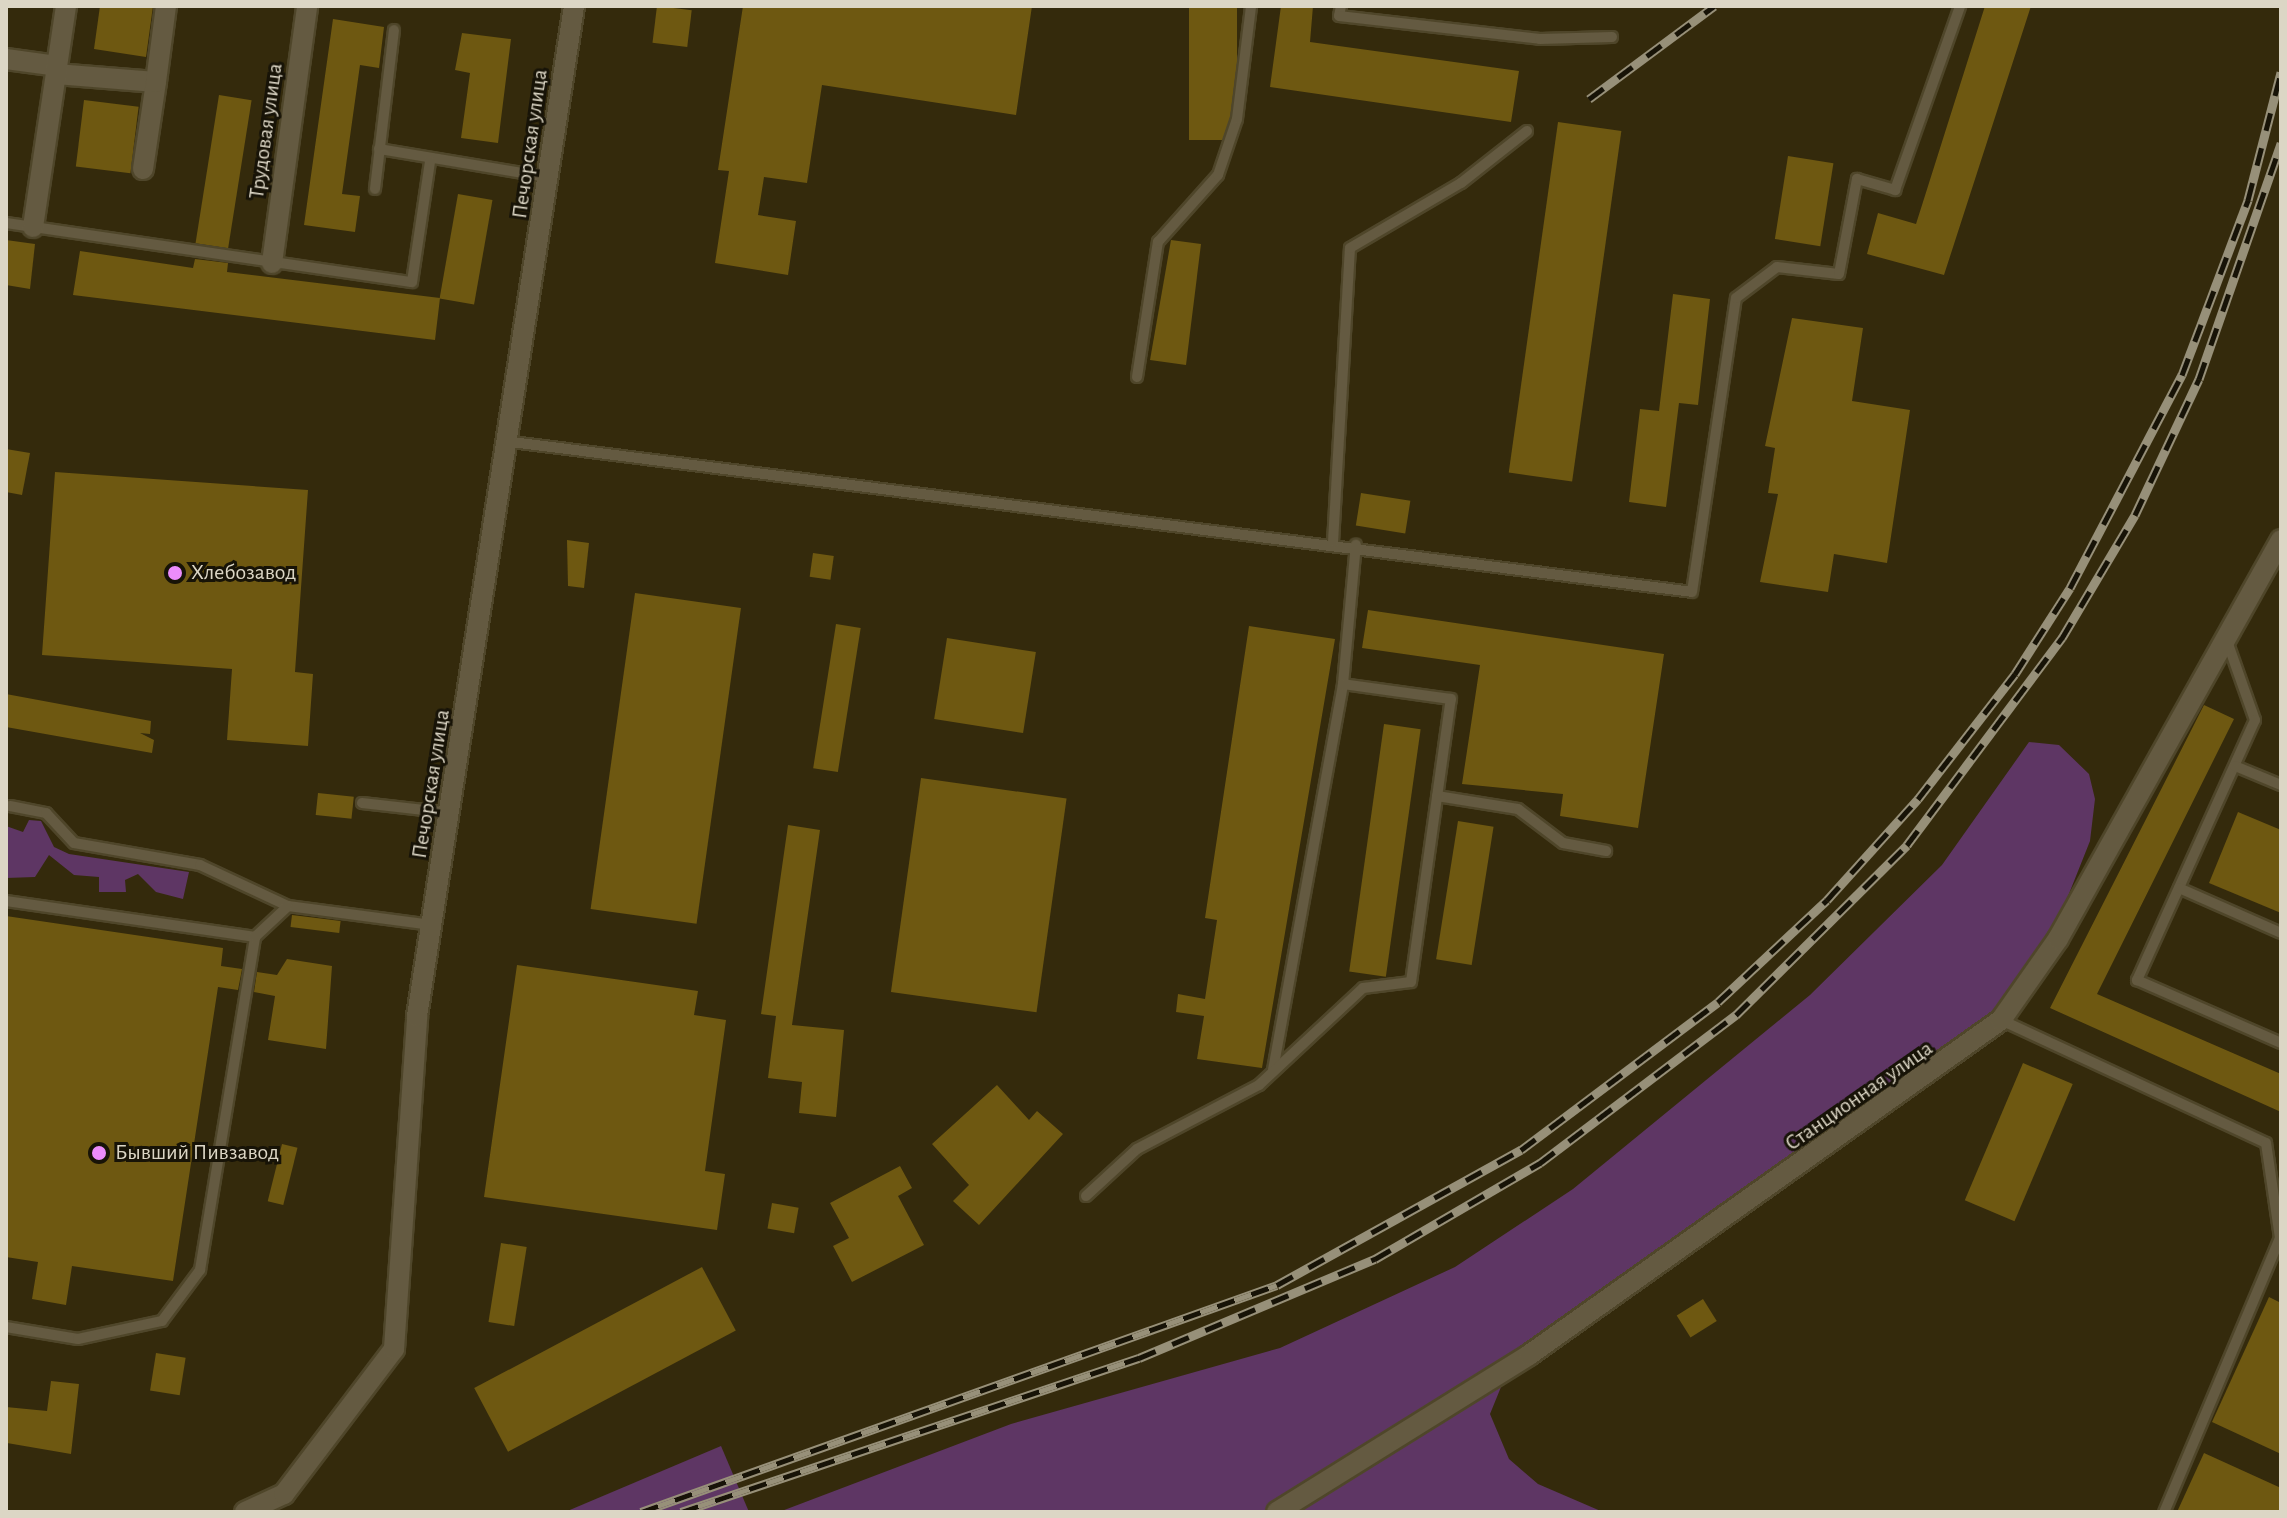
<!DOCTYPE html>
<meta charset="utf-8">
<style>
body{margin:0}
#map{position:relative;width:2287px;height:1518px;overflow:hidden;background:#342a0c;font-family:"Alegreya Sans",sans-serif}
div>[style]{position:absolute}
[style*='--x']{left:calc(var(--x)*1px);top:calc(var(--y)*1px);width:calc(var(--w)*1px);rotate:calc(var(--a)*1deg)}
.green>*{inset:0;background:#5e3664}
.building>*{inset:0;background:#6e5811;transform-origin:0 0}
.roads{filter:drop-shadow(2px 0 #4f462a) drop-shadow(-2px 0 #4f462a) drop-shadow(0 2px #4f462a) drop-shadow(0 -2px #4f462a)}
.service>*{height:10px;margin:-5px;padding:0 5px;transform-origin:5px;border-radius:5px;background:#645a41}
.minor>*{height:20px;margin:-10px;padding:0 10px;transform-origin:10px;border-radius:10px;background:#645a41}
.tertiary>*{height:20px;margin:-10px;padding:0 10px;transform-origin:10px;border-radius:10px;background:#645a41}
.rail>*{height:9px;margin-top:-4.5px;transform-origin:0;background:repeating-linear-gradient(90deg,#171307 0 18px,#979079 0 36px);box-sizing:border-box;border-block:2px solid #979079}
.dots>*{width:22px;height:22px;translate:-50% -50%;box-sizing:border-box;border:4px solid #171307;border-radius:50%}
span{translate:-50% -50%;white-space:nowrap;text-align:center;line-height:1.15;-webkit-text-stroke:6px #171307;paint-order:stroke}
.street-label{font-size:22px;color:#dcd6c5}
.poi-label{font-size:22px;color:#dcd6c5}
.left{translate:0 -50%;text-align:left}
.frame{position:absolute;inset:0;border:8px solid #dcd6c5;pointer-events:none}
</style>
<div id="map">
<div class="green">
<div style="clip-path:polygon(2029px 742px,2059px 745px,2089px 774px,2095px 799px,2090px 841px,2045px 954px,1989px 1014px,1885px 1098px,1510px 1365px,1490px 1414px,1509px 1459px,1538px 1484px,1603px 1512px,779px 1512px,1011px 1424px,1280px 1348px,1455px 1267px,1573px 1189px,1810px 995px,1942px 865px)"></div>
<div style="clip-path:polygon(29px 820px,41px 821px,54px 847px,69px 854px,189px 872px,183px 899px,156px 892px,138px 874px,125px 880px,126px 892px,99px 892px,99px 877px,74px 875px,49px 855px,35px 877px,6px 878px,6px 826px,23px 832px)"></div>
<div style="clip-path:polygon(721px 1446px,749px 1512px,565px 1512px)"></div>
</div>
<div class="building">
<div style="clip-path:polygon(100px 6px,153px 6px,146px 57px,94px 49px)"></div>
<div style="left:657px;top:6px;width:35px;height:37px;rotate:7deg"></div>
<div style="clip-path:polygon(743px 6px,1032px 6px,1016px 115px,822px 85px,807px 183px,764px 177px,758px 215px,796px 221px,788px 275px,715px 263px,729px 171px,718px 170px)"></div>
<div style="left:1189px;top:6px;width:48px;height:134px"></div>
<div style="clip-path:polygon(1281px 6px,1313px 6px,1310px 42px,1519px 71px,1511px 122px,1270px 87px)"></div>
<div style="clip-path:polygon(1985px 6px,2031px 6px,1944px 275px,1867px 254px,1878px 213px,1916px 224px)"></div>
<div style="clip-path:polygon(333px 19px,384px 27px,379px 68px,360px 65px,342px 194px,360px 196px,355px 232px,304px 225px)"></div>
<div style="clip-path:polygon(462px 33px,511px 39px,498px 143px,461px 138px,470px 73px,455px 70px)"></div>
<div style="left:219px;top:95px;width:33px;height:150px;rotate:9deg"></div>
<div style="left:84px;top:100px;width:55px;height:67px;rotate:7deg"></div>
<div style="left:1558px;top:122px;width:64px;height:354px;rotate:8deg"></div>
<div style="left:1788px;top:156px;width:46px;height:84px;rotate:9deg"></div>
<div style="left:458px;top:194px;width:35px;height:106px;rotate:10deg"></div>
<div style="clip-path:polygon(6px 240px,35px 244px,30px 289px,6px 285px)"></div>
<div style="clip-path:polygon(1171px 240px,1201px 244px,1186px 365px,1150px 360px)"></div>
<div style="clip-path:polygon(80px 251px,193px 268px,195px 259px,228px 263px,227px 272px,440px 298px,435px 340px,73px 295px)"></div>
<div style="clip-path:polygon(1673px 294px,1710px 299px,1698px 405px,1679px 403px,1666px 507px,1629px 502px,1640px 409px,1659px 411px)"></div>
<div style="clip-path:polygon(1792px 318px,1863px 328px,1852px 401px,1910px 410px,1887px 563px,1834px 554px,1828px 592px,1760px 582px,1778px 494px,1768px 493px,1775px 448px,1765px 446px)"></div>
<div style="clip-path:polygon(6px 449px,30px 453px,22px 495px,6px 492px)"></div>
<div style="clip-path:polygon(55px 472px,308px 490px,295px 672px,313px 674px,308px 746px,227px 740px,232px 669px,42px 655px)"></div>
<div style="left:1361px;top:493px;width:50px;height:33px;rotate:9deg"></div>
<div style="clip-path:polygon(567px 540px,589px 543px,584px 588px,568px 586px)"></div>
<div style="left:813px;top:553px;width:21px;height:24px;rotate:8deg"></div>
<div style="left:635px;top:593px;width:107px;height:319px;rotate:8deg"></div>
<div style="clip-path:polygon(1368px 610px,1664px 654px,1638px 828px,1560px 816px,1563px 794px,1462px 784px,1480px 665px,1362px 648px)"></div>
<div style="left:836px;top:624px;width:25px;height:146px;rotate:9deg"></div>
<div style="clip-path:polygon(1249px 626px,1335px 639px,1262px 1068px,1197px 1059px,1204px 1016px,1176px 1012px,1178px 994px,1205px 999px,1217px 920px,1205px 918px)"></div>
<div style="left:947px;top:638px;width:90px;height:82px;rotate:9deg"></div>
<div style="clip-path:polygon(6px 694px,151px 721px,150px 734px,140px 733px,154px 740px,152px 753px,6px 727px)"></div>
<div style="clip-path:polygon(2204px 705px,2234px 719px,2097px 994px,2281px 1074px,2281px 1112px,2050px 1008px)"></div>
<div style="left:1384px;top:724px;width:37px;height:250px;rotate:8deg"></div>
<div style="left:921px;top:778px;width:147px;height:216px;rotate:8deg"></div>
<div style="left:318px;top:793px;width:36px;height:22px;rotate:6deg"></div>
<div style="clip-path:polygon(2238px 812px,2281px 830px,2281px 913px,2209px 883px)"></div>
<div style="left:1458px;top:821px;width:36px;height:140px;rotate:9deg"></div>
<div style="clip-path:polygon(788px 825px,820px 830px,792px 1025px,844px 1030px,836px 1117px,799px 1113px,802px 1082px,768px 1078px,776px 1016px,761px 1014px)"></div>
<div style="left:292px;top:915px;width:49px;height:12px;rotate:7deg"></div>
<div style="clip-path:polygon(6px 916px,223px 948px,221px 966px,242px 969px,238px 990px,218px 987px,173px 1281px,72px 1266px,66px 1305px,32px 1299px,38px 1262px,6px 1257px)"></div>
<div style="clip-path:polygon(287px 959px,332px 966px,326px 1049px,268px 1040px,275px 996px,254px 992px,257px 972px,277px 975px)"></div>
<div style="clip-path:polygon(517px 965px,698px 991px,694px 1015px,726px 1020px,705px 1171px,725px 1174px,717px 1230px,484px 1197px)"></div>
<div style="left:2023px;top:1063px;width:54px;height:149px;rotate:23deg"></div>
<div style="clip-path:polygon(997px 1085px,1029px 1120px,1037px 1111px,1063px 1134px,979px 1225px,953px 1201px,969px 1185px,932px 1144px)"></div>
<div style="left:282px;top:1144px;width:16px;height:59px;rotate:14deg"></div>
<div style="clip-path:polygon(900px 1166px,912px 1188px,898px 1196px,924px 1245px,852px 1282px,833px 1246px,849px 1238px,830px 1203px)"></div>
<div style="left:772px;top:1203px;width:27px;height:26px;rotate:10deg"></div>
<div style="left:501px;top:1243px;width:26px;height:80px;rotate:9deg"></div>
<div style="left:702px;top:1267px;width:72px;height:258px;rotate:62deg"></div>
<div style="clip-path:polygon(2269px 1297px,2281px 1303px,2281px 1454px,2212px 1422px)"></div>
<div style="left:1703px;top:1299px;width:26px;height:31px;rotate:58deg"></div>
<div style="left:156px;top:1353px;width:30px;height:38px;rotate:9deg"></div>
<div style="clip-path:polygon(51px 1381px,79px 1384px,71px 1454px,7px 1443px,6px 1407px,47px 1411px)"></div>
<div style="clip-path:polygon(2204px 1453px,2281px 1488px,2281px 1512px,2177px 1512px)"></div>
</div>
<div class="roads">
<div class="service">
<div style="--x:1341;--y:6;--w:10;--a:101"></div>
<div style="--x:1339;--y:16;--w:202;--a:6.5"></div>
<div style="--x:1540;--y:39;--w:72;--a:-1.6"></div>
<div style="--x:379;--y:149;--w:170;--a:9.5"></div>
<div style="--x:375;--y:189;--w:160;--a:-83.2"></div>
<div style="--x:6;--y:223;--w:410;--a:8.3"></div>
<div style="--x:412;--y:282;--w:122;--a:-81.5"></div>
<div style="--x:1137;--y:377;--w:137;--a:-81.2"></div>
<div style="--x:1158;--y:242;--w:90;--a:-48.2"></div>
<div style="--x:1218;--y:175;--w:59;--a:-71.3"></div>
<div style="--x:1237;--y:119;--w:114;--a:-82.9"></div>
<div style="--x:512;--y:442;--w:1189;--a:7.24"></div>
<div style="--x:1692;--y:592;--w:297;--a:-81.5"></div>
<div style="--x:1736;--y:298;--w:51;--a:-37.1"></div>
<div style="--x:1777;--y:267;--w:62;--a:6.4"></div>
<div style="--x:1839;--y:274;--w:97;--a:-79.3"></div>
<div style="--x:1857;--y:179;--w:40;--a:16"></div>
<div style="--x:1895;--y:190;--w:195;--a:-70.5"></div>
<div style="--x:1333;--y:542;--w:294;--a:-86.7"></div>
<div style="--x:1350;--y:248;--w:129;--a:-30.4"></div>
<div style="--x:1461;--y:183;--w:84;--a:-38.2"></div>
<div style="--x:2227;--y:641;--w:84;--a:70.5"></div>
<div style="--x:2255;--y:720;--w:286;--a:114.4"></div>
<div style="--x:2137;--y:980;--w:157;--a:23.6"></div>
<div style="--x:2235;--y:766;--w:50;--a:22.4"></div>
<div style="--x:1437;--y:796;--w:82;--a:9.1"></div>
<div style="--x:1518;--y:809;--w:56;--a:37.1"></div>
<div style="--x:1563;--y:843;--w:44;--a:10.5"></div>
<div style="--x:362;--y:803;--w:89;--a:6.5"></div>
<div style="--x:10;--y:806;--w:37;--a:11"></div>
<div style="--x:46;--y:813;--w:41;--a:47"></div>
<div style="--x:74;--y:843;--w:128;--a:9.9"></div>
<div style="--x:200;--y:865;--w:97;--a:25"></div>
<div style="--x:288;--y:906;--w:145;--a:7.5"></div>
<div style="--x:2179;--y:888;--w:111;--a:23.8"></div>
<div style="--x:6;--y:901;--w:252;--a:8.2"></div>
<div style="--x:2001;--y:1020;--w:292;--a:24.9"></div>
<div style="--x:2266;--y:1143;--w:96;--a:81.6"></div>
<div style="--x:2280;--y:1238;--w:298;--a:112.9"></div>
<div style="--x:1273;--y:1070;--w:392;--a:-79.7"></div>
<div style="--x:1343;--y:684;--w:140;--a:-84.7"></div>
<div style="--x:1086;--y:1196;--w:69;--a:-42.7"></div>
<div style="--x:1137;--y:1149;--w:138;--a:-27.7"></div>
<div style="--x:1259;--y:1085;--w:142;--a:-43"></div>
<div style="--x:1363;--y:988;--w:48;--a:-7.1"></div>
<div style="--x:1411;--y:982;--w:286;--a:-82"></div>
<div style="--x:1451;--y:699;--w:109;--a:-172.1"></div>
<div style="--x:6;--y:1327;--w:73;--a:9.5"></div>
<div style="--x:78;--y:1339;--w:86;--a:-12.1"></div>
<div style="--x:162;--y:1321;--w:64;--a:-53.3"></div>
<div style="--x:200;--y:1270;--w:338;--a:-80.6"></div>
<div style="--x:255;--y:937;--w:45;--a:-43.2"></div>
</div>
<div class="minor">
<div style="--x:6;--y:59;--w:51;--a:7.8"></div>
<div style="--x:56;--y:74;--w:100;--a:4.6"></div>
<div style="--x:156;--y:82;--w:88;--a:98.5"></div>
<div style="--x:156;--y:82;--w:77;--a:-82.5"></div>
<div style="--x:33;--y:227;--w:223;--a:-81.5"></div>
<div style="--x:272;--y:263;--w:259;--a:-82.2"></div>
<div style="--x:1277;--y:1512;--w:297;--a:-31.9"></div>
<div style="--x:1529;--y:1355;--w:579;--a:-35.37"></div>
<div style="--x:2001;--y:1020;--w:99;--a:-54.9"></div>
<div style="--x:2058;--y:939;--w:457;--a:-60.8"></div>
</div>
<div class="tertiary">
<div style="--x:245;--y:1512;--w:43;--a:-24.8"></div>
<div style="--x:284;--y:1494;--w:182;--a:-52.8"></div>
<div style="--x:394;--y:1349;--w:334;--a:-86"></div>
<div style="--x:417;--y:1016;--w:1022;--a:-81.16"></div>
</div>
</div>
<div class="rail">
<div style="--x:1589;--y:99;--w:156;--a:-36.6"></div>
<div style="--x:641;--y:1512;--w:675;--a:-19.64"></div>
<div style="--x:1277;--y:1285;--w:279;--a:-29"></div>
<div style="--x:1521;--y:1150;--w:246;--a:-36.9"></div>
<div style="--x:1718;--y:1002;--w:149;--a:-43.1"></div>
<div style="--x:1827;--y:900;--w:136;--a:-48"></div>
<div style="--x:1918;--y:799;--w:158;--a:-52.2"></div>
<div style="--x:2015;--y:674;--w:102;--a:-57.4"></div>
<div style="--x:2070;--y:588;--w:241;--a:-62.3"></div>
<div style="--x:2182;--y:375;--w:187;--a:-69.3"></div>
<div style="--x:2248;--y:200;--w:132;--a:-75.5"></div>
<div style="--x:681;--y:1512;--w:483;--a:-18.6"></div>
<div style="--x:1139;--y:1358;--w:256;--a:-22.8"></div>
<div style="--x:1375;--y:1259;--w:191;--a:-30.2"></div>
<div style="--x:1540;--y:1163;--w:246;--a:-37.1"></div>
<div style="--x:1736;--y:1015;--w:241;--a:-44.8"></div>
<div style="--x:1907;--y:845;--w:259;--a:-53.2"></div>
<div style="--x:2062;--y:638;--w:143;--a:-59.3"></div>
<div style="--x:2135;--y:515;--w:150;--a:-64.8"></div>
<div style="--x:2199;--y:379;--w:250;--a:-70.8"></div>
</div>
<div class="dots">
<div style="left:175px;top:573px;background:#ec8cfb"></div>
<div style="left:99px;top:1153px;background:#ec8cfb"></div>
</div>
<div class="street-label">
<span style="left:266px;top:131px;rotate:-82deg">Трудовая улица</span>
<span style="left:530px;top:144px;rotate:-82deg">Печорская улица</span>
<span style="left:431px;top:784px;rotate:-81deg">Печорская улица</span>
<span style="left:1859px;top:1096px;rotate:-35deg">Станционная улица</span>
</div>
<div class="poi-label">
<span class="left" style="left:191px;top:573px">Хлебозавод</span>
<span class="left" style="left:115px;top:1153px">Бывший Пивзавод</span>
</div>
<div class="frame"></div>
</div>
